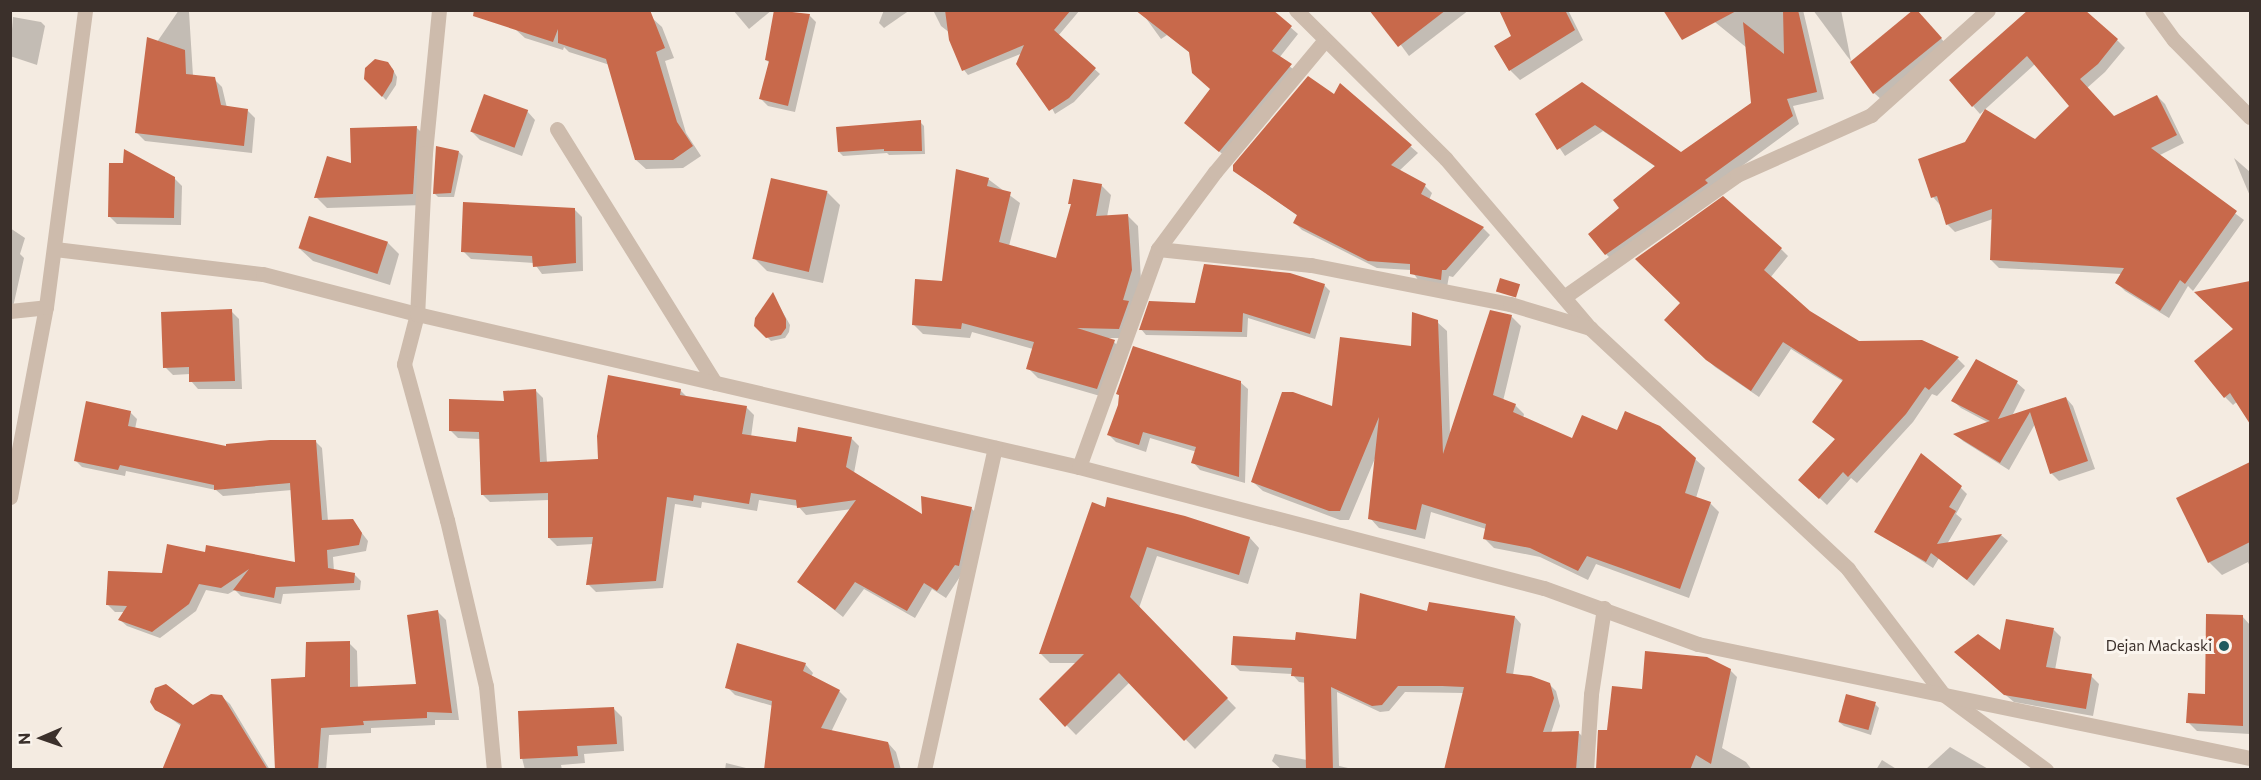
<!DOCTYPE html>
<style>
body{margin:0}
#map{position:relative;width:2261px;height:780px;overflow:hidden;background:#f4ebe1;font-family:Commissioner,sans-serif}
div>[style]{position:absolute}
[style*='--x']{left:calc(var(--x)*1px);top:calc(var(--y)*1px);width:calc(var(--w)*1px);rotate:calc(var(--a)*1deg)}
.shadow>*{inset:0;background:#0003}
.building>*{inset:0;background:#c8694b;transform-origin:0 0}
.minor>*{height:15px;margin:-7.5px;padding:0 7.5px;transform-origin:7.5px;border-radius:7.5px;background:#cdbbac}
.dots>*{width:16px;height:16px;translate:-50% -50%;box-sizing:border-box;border:3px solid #fbf5ee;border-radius:50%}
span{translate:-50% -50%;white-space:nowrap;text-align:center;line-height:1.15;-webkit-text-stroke:6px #fbf5ee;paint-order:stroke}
.poi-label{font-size:15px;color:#3b302b}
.right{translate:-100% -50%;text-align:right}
.frame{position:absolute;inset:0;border:12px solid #3b302b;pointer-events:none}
.north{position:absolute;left:12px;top:708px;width:60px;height:60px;-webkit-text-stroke:4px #fbf5ee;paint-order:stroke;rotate:268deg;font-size:16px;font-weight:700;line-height:24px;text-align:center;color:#3b302b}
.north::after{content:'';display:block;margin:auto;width:21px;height:27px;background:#3b302b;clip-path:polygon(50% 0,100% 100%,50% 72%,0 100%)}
</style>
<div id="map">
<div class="shadow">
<div style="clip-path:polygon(179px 10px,189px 12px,193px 76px,214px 79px,222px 87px,227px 108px,247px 110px,255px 118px,252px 153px,145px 141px,137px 133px,157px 42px)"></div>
<div style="clip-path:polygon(733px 10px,772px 10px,749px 29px)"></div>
<div style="clip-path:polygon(776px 10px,809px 15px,816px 22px,795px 112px,768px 106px,761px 99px,770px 63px,766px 60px)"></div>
<div style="clip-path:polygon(884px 10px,910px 10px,884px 28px,879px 23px)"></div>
<div style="clip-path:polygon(933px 10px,1080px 10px,1058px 36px,1100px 74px,1074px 102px,1055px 114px,1023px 53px,968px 75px,964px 70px,950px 33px,941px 26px)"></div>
<div style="clip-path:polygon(1140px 10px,1271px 10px,1298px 34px,1279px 58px,1298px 73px,1227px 158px,1186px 123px,1212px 90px,1190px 53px,1167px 35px,1161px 39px)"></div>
<div style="clip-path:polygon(1375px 10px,1469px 10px,1409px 56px)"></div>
<div style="clip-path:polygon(1500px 10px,1568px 10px,1583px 40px,1520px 80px,1510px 70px,1513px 36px)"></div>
<div style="clip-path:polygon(1700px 10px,1803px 10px,1824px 99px,1793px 106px,1799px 124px,1613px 261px,1606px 254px,1621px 209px,1656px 167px,1603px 131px,1565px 156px,1537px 114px,1582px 84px,1681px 154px,1752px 103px,1747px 48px)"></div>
<div style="clip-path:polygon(1813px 10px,1841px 10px,1851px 61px,1847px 56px)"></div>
<div style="clip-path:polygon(2031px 10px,2117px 40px,2125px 48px,2105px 72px,2087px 88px,2114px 118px,2157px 96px,2165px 104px,2184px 143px,2158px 156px,2244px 220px,2193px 291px,2188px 286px,2169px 318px,2125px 291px,2117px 283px,2122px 274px,1999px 268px,1991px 260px,1993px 219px,1955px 232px,1947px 224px,1940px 205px,1933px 197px,2035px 141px,2071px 106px,2035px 64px,1980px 114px,1973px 106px)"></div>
<div style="clip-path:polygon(13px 17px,41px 22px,45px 26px,37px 65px,10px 56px)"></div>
<div style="clip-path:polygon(652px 18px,662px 27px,674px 58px,665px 61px,686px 133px,701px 156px,683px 168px,646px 169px,636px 160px,610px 65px,569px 52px,564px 47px,563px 50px,525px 38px,515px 29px)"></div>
<div style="clip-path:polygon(1924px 20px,1948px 46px,1882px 100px,1874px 93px)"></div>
<div style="clip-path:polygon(392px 68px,397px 77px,396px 85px,386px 100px,365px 78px)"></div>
<div style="clip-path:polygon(1341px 85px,1418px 153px,1399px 171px,1425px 186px,1432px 193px,1429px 200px,1483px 228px,1490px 235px,1453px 277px,1449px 276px,1447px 287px,1419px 281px,1411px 270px,1377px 268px,1302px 230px,1295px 223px,1298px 216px,1235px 171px,1335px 96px)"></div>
<div style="clip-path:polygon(527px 111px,535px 120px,522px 156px,480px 140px,471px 131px)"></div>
<div style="clip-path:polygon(920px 122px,924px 126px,925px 154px,889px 155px,887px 153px,843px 156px,839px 152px)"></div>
<div style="clip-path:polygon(416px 127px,427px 138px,424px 205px,327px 208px,316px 197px,353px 165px)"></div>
<div style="clip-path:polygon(459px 152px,463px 156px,454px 197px,438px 197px,434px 193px)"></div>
<div style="clip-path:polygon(2234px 158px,2250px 172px,2250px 196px)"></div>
<div style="clip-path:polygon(174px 178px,182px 186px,181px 225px,117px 224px,109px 216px)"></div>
<div style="clip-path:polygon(988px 179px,1020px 203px,1009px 246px,1057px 260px,1072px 206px,1070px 203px,1101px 185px,1111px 195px,1107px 217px,1128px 216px,1138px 226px,1141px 281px,1128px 338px,1105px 338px,1114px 342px,1124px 352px,1107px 398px,1038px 378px,1028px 368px,1033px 349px,972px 332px,970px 338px,923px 334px,913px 324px,944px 283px)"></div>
<div style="clip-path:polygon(827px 192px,840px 205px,823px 283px,767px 271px,755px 259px)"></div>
<div style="clip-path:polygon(574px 209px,582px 217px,583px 271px,542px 274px,534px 263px,471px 259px,463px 251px)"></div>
<div style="clip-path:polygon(10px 228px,25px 238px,20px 254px,24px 258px,13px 307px,10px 306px)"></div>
<div style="clip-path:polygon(387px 242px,399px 254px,390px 285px,313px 261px,300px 249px)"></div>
<div style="clip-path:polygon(1781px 249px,1788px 256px,1770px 278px,1810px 312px,1858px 342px,1922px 341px,1958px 359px,1965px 366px,1937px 396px,1932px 394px,1913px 422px,1857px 483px,1851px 478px,1827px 505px,1808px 487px,1836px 440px,1814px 422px,1844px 382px,1791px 349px,1759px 397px,1715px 367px,1666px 320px)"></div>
<div style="clip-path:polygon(2250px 282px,2250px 323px,2246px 325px,2250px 332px,2250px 421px,2238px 401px,2233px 405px,2225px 397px,2235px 329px,2197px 293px)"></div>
<div style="clip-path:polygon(1324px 285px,1330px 291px,1315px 339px,1248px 318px,1247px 337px,1146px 335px,1141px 329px,1196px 304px)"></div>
<div style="clip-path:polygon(773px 295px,790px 325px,789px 332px,785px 338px,771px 341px,756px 326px)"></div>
<div style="clip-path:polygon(231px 311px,239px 319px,242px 389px,198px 389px,191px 381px,190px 374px,173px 375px,165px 367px)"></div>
<div style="clip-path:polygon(1511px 316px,1521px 326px,1503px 401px,1515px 405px,1524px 414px,1523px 418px,1573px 440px,1618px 432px,1695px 459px,1705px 468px,1696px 498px,1710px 503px,1719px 512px,1689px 598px,1596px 564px,1588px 580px,1540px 557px,1494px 548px,1485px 539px,1486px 529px,1431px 512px,1425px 539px,1379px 528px,1370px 518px,1376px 456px,1349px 520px,1340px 520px,1263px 491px,1253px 482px,1333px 408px,1413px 348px,1437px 322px,1447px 331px,1450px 434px)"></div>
<div style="clip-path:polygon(1976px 361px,2017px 383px,2025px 390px,2012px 416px,2066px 398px,2073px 406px,2095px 469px,2059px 481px,2051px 473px,2035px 424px,2009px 470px,1963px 441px,1956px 434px,1989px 423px,1961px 408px,1953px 401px)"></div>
<div style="clip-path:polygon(1240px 382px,1248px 389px,1245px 483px,1200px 470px,1193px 462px,1197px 452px,1150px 438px,1146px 452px,1116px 442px,1109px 435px,1119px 405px,1120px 396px,1118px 394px)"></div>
<div style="clip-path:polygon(535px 390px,543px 398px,547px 463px,600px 460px,680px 390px,687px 397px,746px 407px,754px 415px,751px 437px,797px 444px,851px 438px,859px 446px,854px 473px,923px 517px,971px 508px,979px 516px,963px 572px,946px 598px,932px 589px,915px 618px,864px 589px,843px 617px,799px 582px,852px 509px,806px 515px,798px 506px,759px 500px,757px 511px,702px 502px,701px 508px,675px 504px,663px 588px,596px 592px,588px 584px,594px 544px,557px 546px,549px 538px,549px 500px,490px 502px,482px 494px,480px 439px,458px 438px,450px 430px)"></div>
<div style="clip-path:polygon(130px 412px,137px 419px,135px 429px,228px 448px,315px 441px,322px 448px,328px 521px,352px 520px,368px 541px,366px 551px,333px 557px,334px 571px,354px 574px,361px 581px,360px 590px,283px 594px,281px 604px,241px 596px,235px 590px,228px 594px,206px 590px,196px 611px,160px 638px,127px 626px,120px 620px,125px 612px,115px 612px,108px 605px,206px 553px,296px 563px,292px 490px,223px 496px,216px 490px,126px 471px,125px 476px,82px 467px,75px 460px)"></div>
<div style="clip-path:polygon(2250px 463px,2250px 567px,2248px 562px,2222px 575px,2209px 562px,2178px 499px)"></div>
<div style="clip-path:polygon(1960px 487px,1967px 494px,1956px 514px,1962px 519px,1947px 544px,2001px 535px,2008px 541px,1974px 586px,1939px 558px,1933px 568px,1876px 531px)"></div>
<div style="clip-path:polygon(1106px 509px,1250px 538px,1259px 548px,1248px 584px,1157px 556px,1139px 608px,1236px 708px,1195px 749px,1130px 682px,1076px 735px,1041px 699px,1077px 663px,1050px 663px,1041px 654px)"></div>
<div style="clip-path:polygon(438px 612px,446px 620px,459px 720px,435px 720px,435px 725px,371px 728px,371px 733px,329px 735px,326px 770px,276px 770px,307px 679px,349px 643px,357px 651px,358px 688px,418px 686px)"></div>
<div style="clip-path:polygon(1428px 613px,1515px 617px,1521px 624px,1513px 675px,1549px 684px,1556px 691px,1560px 706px,1551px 733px,1578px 732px,1585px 739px,1583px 770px,1445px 770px,1464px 693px,1405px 692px,1389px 711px,1380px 712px,1337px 692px,1339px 766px,1357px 770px,1282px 770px,1272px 761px,1275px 754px,1307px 760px,1306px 683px,1299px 682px,1292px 674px,1240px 671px,1233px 664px,1296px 642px,1357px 641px)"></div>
<div style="clip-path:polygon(2242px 616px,2250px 625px,2250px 734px,2197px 731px,2188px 722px,2207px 695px)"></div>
<div style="clip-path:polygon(2054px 630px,2061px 637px,2055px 670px,2091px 676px,2099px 684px,2093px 716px,2014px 702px,1964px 660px,2001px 652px)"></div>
<div style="clip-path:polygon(805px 664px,813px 673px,811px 677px,839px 691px,847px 699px,831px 732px,888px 743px,896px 752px,901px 770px,771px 770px,773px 706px,735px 695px,727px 687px)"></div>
<div style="clip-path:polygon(1730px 670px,1737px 677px,1722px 748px,1746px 762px,1752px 770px,1651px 770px,1608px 731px,1643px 690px)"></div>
<div style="clip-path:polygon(166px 685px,192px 707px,221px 696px,230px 704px,270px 770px,163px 770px,181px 726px,153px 705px,152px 697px,156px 689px)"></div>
<div style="clip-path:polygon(1875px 704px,1879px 708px,1871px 735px,1844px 726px,1839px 722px)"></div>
<div style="clip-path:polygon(614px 709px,622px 717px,624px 751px,584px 754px,585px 763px,561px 765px,562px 770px,525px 770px,522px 758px)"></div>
<div style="clip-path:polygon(1950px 747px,1990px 770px,1925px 770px)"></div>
<div style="clip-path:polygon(1882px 760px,1898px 770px,1876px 770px)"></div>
<div style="clip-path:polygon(726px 763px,754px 770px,725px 770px)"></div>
</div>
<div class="building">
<div style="clip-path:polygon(474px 10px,650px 10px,665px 48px,656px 52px,677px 122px,693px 146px,673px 160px,635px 160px,606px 59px,558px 43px,558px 29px,553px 42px,473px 16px)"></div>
<div style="clip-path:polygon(774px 10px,810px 14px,788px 106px,759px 99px,769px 61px,765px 60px)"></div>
<div style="clip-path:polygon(945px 10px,1071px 10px,1054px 30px,1096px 68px,1069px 98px,1049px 111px,1016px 64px,1024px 45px,962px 71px,949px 40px)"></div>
<div style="clip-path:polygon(1135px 10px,1273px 10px,1292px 26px,1272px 51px,1292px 64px,1219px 152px,1184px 123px,1210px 89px,1192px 73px,1189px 52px)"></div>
<div style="clip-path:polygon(1369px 10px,1446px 10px,1398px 47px)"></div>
<div style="clip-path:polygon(1499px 10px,1565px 10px,1575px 30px,1509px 71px,1494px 46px,1511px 36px)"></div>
<div style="clip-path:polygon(1663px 10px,1738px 10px,1682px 40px)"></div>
<div style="clip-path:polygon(1783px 10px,1798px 10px,1817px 92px,1787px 99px,1793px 116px,1705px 180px,1708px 183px,1605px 255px,1588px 234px,1619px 208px,1613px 200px,1655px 166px,1595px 125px,1557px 150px,1535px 114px,1582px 82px,1681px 152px,1751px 103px,1743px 22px,1784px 54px)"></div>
<div style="clip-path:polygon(1913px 10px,1917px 10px,1942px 38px,1873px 94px,1850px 62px)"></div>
<div style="clip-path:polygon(2028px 10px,2085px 10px,2118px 39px,2098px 64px,2080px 79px,2114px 116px,2157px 95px,2177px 135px,2151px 148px,2237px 211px,2185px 284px,2180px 280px,2160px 311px,2115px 283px,2124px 268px,1990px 260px,1992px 209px,1946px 225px,1937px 196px,1931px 198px,1918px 159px,1965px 142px,1985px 109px,2035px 139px,2069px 106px,2027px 56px,1972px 107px,1949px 80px)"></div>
<div style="clip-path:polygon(147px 37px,185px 50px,186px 74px,215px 77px,221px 105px,248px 109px,244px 146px,135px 133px)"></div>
<div style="clip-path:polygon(375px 59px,388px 62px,394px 71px,392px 81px,382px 97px,364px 79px,365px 68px)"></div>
<div style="clip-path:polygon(1308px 76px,1334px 94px,1340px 83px,1412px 145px,1391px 165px,1426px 184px,1421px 194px,1484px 227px,1446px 270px,1442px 270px,1441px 280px,1410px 274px,1410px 264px,1368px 261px,1293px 223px,1297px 215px,1233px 171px,1233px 165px)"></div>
<div style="left:484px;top:94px;width:47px;height:40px;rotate:20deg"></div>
<div style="clip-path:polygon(921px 120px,922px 151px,884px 151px,884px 149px,838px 152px,836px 127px)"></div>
<div style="clip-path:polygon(417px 126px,413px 194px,314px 198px,327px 156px,351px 163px,350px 128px)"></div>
<div style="clip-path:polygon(436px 146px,459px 151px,451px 193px,433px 194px)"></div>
<div style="clip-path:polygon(124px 149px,175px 177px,174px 218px,108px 217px,109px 163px,123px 163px)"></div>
<div style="clip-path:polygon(956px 169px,989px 178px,987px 186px,1011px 192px,999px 242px,1056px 258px,1071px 204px,1068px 204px,1073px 179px,1102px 184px,1096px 216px,1128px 214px,1132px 270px,1123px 300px,1129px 301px,1119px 329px,1077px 328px,1115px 340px,1097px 389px,1026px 369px,1034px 342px,962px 323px,961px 329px,912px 325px,915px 279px,942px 281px)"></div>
<div style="left:771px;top:178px;width:58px;height:83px;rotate:13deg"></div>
<div style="clip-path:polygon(1723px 196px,1782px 248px,1764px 270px,1810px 311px,1859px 341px,1922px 340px,1959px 357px,1929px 390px,1925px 387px,1906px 414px,1848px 477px,1843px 472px,1819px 499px,1798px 480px,1835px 439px,1812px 422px,1843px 380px,1783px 342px,1751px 391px,1706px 360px,1664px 320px,1680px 303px,1635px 259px)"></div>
<div style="clip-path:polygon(463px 202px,575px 208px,576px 263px,533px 267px,532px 256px,461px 252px)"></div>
<div style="left:309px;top:216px;width:83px;height:34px;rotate:18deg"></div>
<div style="clip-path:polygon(1204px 264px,1290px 273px,1325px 284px,1310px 334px,1243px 313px,1242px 332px,1139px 330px,1149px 301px,1195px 303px)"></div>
<div style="left:1500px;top:278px;width:21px;height:14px;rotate:17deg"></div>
<div style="clip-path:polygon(2250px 281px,2250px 424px,2230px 393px,2224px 398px,2194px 361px,2233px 329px,2194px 292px)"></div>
<div style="clip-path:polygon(773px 292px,786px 319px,786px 328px,781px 335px,766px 338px,754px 326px,755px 318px)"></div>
<div style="clip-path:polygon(232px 309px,235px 381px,189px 382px,189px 367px,163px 368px,161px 312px)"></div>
<div style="clip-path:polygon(1490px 310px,1512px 315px,1493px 395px,1516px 404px,1513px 412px,1572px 438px,1582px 415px,1617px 430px,1625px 411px,1660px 426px,1696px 458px,1685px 493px,1711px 502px,1680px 589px,1587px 556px,1578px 571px,1530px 548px,1483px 539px,1486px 524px,1422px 504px,1416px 530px,1368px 519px,1379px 417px,1340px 511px,1329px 511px,1251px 482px,1282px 392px,1293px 392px,1332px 406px,1340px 337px,1411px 346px,1412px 312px,1438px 320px,1443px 454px)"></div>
<div style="clip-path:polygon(1133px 346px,1241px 381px,1239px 477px,1191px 463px,1196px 447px,1143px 432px,1139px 445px,1107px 435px,1118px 405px,1119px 395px,1116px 394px)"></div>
<div style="clip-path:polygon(1976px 359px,2018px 381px,1998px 419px,2066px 397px,2088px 461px,2050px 474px,2030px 412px,2000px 463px,1953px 434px,1990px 421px,1951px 401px)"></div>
<div style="clip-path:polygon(608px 375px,681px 389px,680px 395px,747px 406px,742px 434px,796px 442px,798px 427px,852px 437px,846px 467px,922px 514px,921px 496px,972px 507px,959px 566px,955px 565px,937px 591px,924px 583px,907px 611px,855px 582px,835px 610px,797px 582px,856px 500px,797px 508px,796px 500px,751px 493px,749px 504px,694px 495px,693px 501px,667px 497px,656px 581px,586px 585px,593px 537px,548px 538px,548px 493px,481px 495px,479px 432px,449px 431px,449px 399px,504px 401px,503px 391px,536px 389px,540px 462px,598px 459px,597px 436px)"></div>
<div style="clip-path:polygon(86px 401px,131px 411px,128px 426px,226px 446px,226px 444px,270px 440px,316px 440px,322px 520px,353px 519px,362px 533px,359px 545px,327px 550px,328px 568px,355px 573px,354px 583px,276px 587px,274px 598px,233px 590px,249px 569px,221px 588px,199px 584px,189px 604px,152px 632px,118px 620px,127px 606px,106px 605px,108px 571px,162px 573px,167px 544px,205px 552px,206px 545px,295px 562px,290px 483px,214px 490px,214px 485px,120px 465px,118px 470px,74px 461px)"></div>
<div style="clip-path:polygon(1921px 453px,1962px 486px,1949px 507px,1956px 511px,1937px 544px,2002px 534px,1967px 580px,1931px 553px,1926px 562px,1874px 532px)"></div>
<div style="clip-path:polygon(2250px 462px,2250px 542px,2208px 563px,2176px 498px)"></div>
<div style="clip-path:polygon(1107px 497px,1185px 516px,1250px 537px,1239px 575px,1147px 547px,1130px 597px,1228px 698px,1184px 741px,1119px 673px,1065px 727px,1039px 699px,1084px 654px,1039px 654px,1092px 502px,1105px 507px)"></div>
<div style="clip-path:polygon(1360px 593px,1427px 611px,1429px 602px,1515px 616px,1506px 673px,1531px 676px,1550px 683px,1554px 698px,1543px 732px,1579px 731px,1576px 770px,1444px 770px,1464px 687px,1442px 686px,1398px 686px,1382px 705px,1372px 706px,1331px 687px,1333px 770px,1306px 770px,1304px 677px,1291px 676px,1292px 668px,1231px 665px,1233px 636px,1295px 640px,1296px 632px,1356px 639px)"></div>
<div style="clip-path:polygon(438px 610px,452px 713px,427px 712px,427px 718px,363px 721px,364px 725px,321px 728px,318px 770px,275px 770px,271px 679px,305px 677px,306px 642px,350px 641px,350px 687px,416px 684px,407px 615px)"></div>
<div style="clip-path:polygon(2206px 614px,2243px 615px,2243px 726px,2186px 723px,2188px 693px,2205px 694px)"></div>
<div style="clip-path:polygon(2006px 619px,2054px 628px,2046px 667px,2092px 674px,2086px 709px,2004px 695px,1954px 652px,1978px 634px,2000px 650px)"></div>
<div style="clip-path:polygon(737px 643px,806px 663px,803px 671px,840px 690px,821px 728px,888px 742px,895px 770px,764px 770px,772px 701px,725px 688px)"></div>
<div style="clip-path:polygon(1645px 651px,1707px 657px,1731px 669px,1711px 764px,1696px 755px,1690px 770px,1596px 770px,1598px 730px,1607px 730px,1612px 686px,1642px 689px)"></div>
<div style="clip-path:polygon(166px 684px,193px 705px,211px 694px,222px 695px,268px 770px,162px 770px,181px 724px,155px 710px,150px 702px,155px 688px)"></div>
<div style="left:1846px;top:694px;width:31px;height:29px;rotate:15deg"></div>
<div style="clip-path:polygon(614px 707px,617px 744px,577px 746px,578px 756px,520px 759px,518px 711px)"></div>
</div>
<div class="minor">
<div style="--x:439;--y:10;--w:144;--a:95.6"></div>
<div style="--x:425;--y:153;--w:161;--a:92.8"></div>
<div style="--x:417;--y:314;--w:52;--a:104.6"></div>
<div style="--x:404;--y:364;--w:162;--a:74.6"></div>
<div style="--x:447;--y:520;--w:171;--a:76.8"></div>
<div style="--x:486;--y:686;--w:84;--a:84.6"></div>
<div style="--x:1296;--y:10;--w:211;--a:44.8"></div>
<div style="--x:1446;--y:159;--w:222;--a:49.6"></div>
<div style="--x:1590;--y:328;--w:353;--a:43"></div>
<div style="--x:1848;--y:569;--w:157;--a:52.8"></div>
<div style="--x:1943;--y:694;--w:128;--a:36.4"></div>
<div style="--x:2152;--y:10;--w:37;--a:54"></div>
<div style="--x:2174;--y:40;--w:108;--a:45.4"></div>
<div style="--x:557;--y:129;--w:299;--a:58.1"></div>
<div style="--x:55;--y:249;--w:209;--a:6.9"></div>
<div style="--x:263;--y:274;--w:159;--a:14.6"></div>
<div style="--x:417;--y:314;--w:679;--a:13.01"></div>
<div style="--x:1079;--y:467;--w:480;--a:14.6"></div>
<div style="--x:1544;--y:588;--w:164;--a:20"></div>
<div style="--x:1698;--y:644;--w:564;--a:11.67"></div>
<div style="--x:1158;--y:249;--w:154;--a:6"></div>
<div style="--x:1311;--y:265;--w:203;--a:11.1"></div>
<div style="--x:1510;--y:304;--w:84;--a:16.7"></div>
<div style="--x:1564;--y:297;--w:212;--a:-35.2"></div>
<div style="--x:1737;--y:175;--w:147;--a:-24.1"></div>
<div style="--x:1871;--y:115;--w:157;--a:-41.9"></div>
<div style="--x:10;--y:311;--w:36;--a:-6"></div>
<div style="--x:1079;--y:467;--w:232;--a:-70.1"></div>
<div style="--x:1158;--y:249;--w:96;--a:-53.5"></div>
<div style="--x:1215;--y:172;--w:170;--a:-50.2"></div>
<div style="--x:10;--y:497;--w:193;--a:-79.3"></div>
<div style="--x:46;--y:307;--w:300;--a:-82.5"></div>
<div style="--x:924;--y:770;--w:330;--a:-77.6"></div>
<div style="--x:1586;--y:770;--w:76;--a:-86.2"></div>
<div style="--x:1591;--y:694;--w:87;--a:-81.4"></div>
</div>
<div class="dots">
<div style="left:2224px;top:646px;background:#1f5a5e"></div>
</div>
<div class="poi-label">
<span class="right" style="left:2212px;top:646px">Dejan Mackaski</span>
</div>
<div class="frame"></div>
<div class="north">N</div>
</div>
